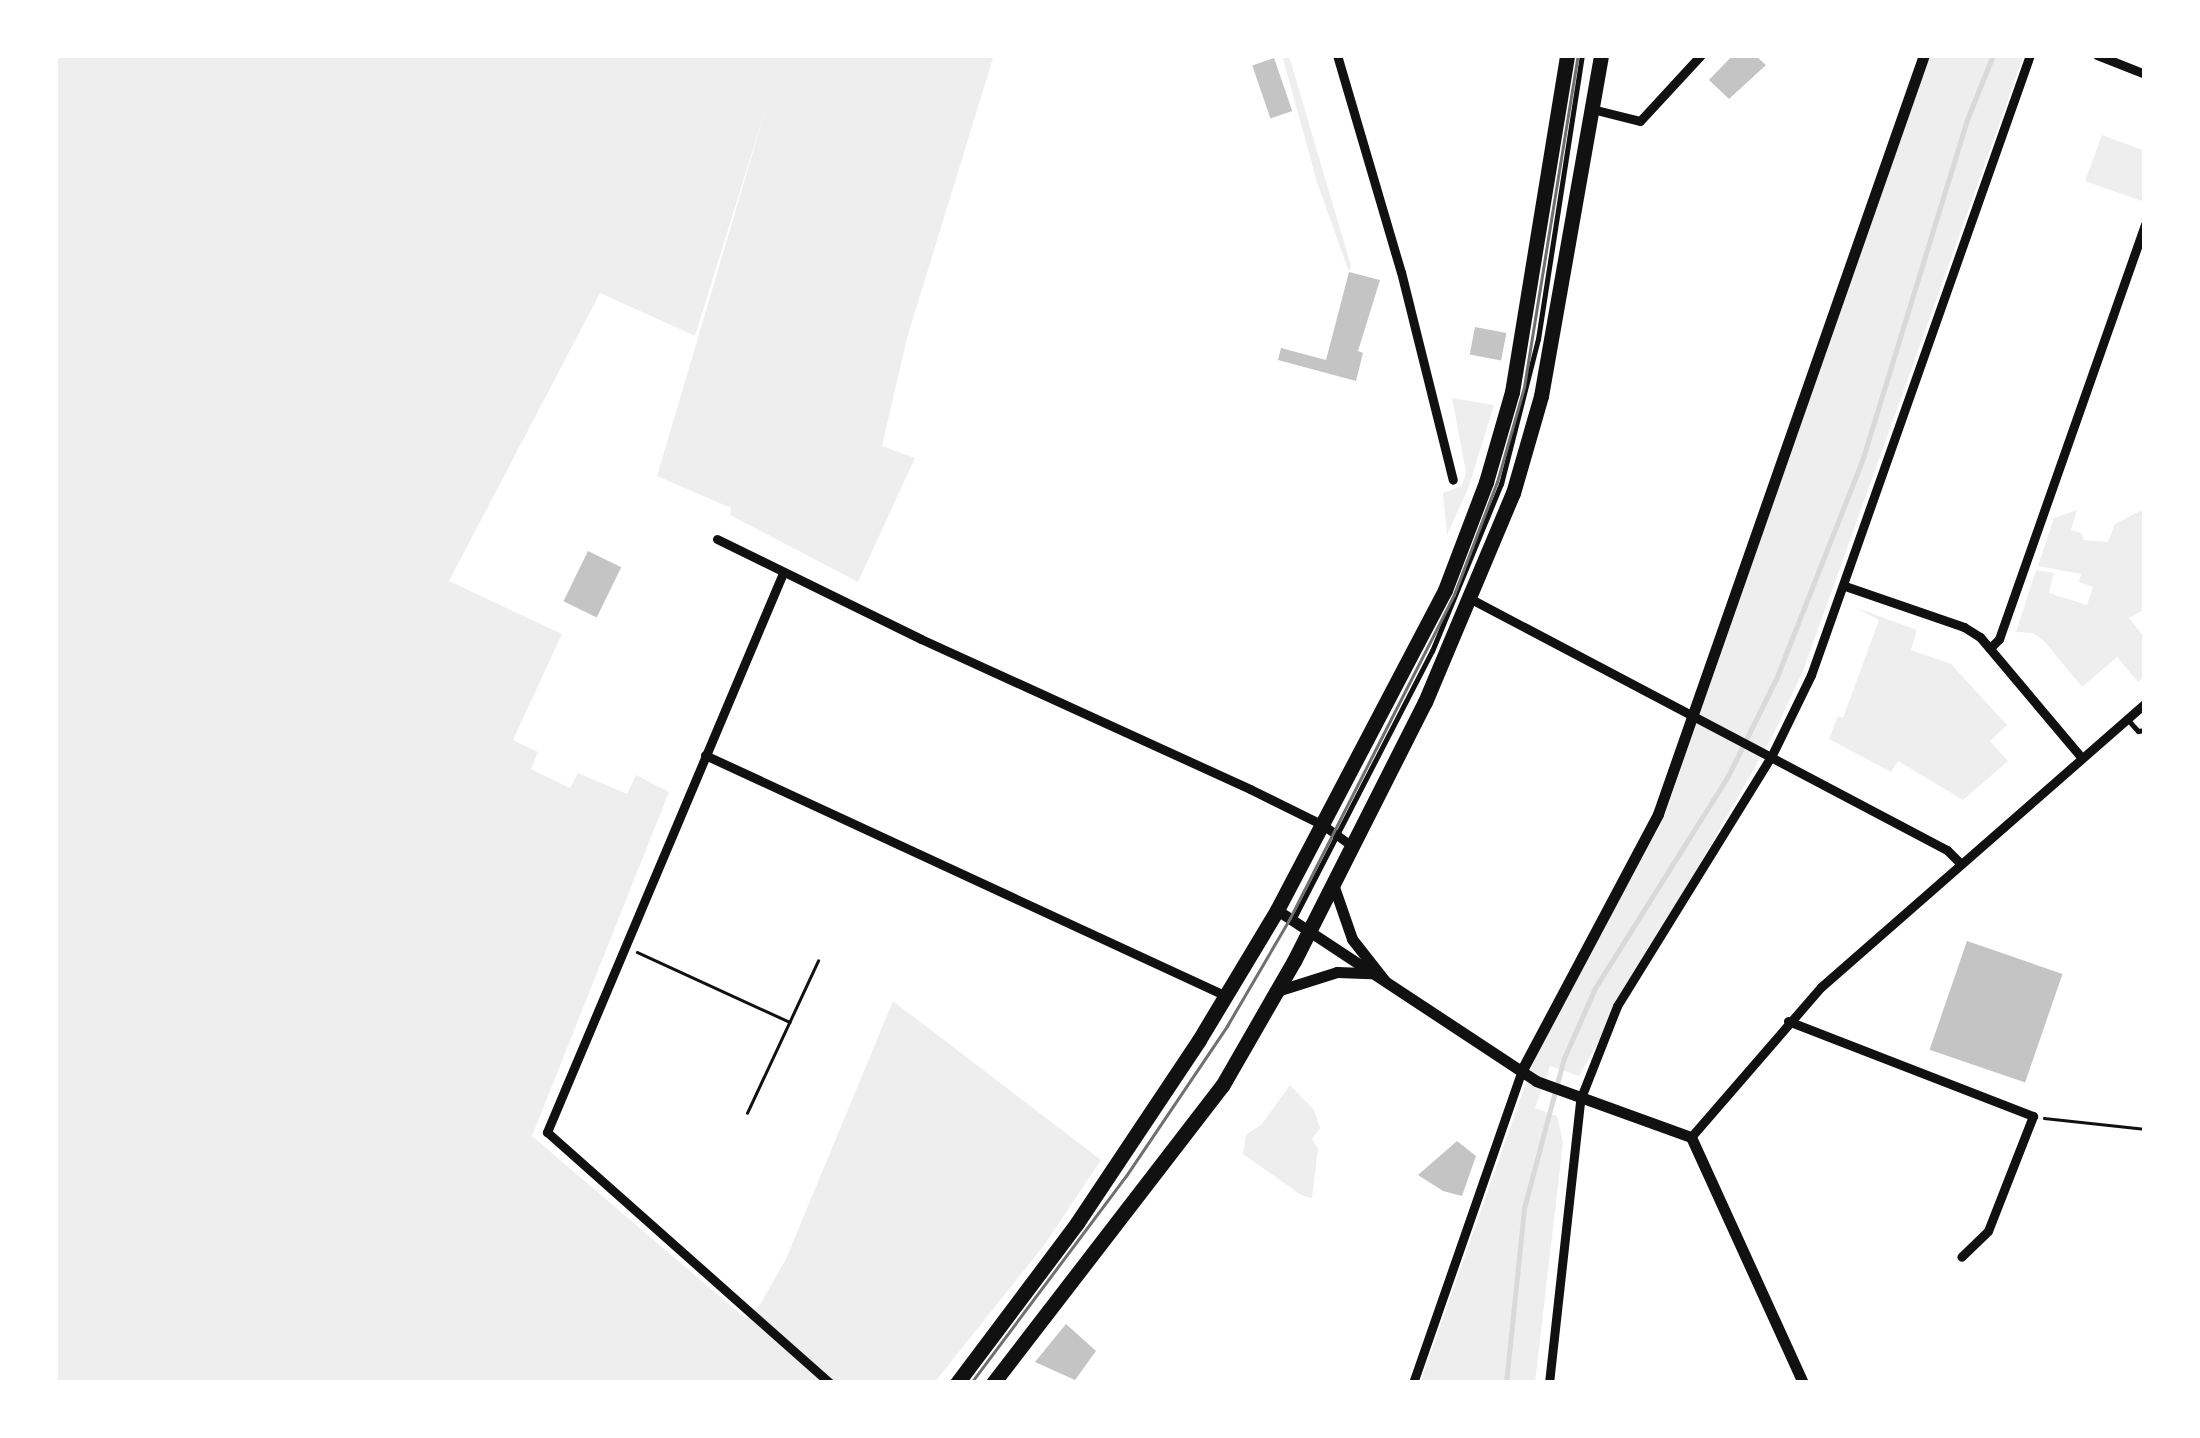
<!DOCTYPE html>
<style>
body{margin:0}
#map{position:relative;width:2200px;height:1438px;overflow:hidden;background:#fff;font-family:"Roboto Condensed",sans-serif}
div>[style]{position:absolute}
[style*='--x']{left:calc(var(--x)*1px);top:calc(var(--y)*1px);width:calc(var(--w)*1px);rotate:calc(var(--a)*1deg)}
.green>*{inset:0;background:#eee}
.stream>*{height:5px;margin:-2.5px;padding:0 2.5px;transform-origin:2.5px;border-radius:2.5px;background:#d9d9d9}
.building>*{inset:0;background:#c4c4c4;transform-origin:0 0}
.path>*{height:2.5px;margin:-1.25px;padding:0 1.25px;transform-origin:1.25px;border-radius:1.25px;background:#111}
.service>*{height:5px;margin:-2.5px;padding:0 2.5px;transform-origin:2.5px;border-radius:2.5px;background:#111}
.minor>*{height:9px;margin:-4.5px;padding:0 4.5px;transform-origin:4.5px;border-radius:4.5px;background:#111}
.tertiary>*{height:11px;margin:-5.5px;padding:0 5.5px;transform-origin:5.5px;border-radius:5.5px;background:#111}
.primary>*{height:15px;margin:-7.5px;padding:0 7.5px;transform-origin:7.5px;border-radius:7.5px;background:#111}
.tram>*{height:2.5px;margin:-1.25px;padding:0 1.25px;transform-origin:1.25px;border-radius:1.25px;background:#707070}
span{translate:-50% -50%;white-space:nowrap;text-align:center;line-height:1.15;-webkit-text-stroke:8px #fff;paint-order:stroke}
.frame{position:absolute;inset:0;border:58px solid #fff;pointer-events:none}
</style>
<div id="map">
<div class="green">
<div style="clip-path:polygon(55px 55px,994px 55px,907px 338px,882px 446px,915px 458px,858px 582px,730px 515px,731px 508px,657px 476px,768px 101px,695px 336px,600px 293px,449px 581px,562px 634px,513px 740px,538px 752px,531px 769px,570px 788px,578px 773px,627px 794px,636px 775px,669px 792px,532px 1136px,746px 1319px,759px 1306px,786px 1259px,893px 1001px,1101px 1160px,1045px 1244px,934px 1383px,55px 1383px)"></div>
<div style="clip-path:polygon(1929px 55px,2024px 55px,1803px 671px,1772px 737px,1579px 1076px,1550px 1066px,1535px 1108px,1557px 1116px,1563px 1142px,1535px 1383px,1420px 1383px,1538px 1049px,1662px 822px)"></div>
<div style="clip-path:polygon(1289px 56px,1351px 266px,1349px 272px,1317px 182px,1283px 59px)"></div>
<div style="clip-path:polygon(2102px 135px,2145px 151px,2142px 201px,2085px 181px)"></div>
<div style="clip-path:polygon(1452px 398px,1494px 405px,1468px 489px,1447px 535px,1443px 493px,1462px 486px,1466px 472px)"></div>
<div style="clip-path:polygon(2077px 510px,2071px 530px,2081px 533px,2084px 540px,2108px 542px,2115px 524px,2142px 510px,2145px 516px,2145px 609px,2129px 618px,2145px 638px,2145px 676px,2138px 682px,2117px 657px,2082px 687px,2044px 641px,2033px 633px,2016px 632px,2036px 570px,2054px 573px,2049px 593px,2087px 605px,2093px 587px,2079px 582px,2081px 574px,2038px 566px,2054px 518px)"></div>
<div style="clip-path:polygon(1854px 607px,1917px 630px,1911px 650px,1951px 664px,2007px 725px,1990px 741px,2008px 761px,1963px 800px,1898px 761px,1891px 772px,1829px 739px,1838px 716px,1843px 718px,1879px 620px)"></div>
<div style="clip-path:polygon(1290px 1085px,1314px 1110px,1320px 1128px,1312px 1139px,1318px 1149px,1312px 1198px,1301px 1195px,1243px 1154px,1246px 1135px,1262px 1124px)"></div>
</div>
<div class="stream">
<div style="--x:1506;--y:1383;--w:176;--a:-84.1"></div>
<div style="--x:1524;--y:1208;--w:155;--a:-75.1"></div>
<div style="--x:1564;--y:1058;--w:77;--a:-66.1"></div>
<div style="--x:1595;--y:988;--w:250;--a:-57.9"></div>
<div style="--x:1728;--y:776;--w:108;--a:-63.7"></div>
<div style="--x:1776;--y:679;--w:234;--a:-68.5"></div>
<div style="--x:1862;--y:461;--w:355;--a:-72.9"></div>
<div style="--x:1966;--y:122;--w:72;--a:-68.1"></div>
</div>
<div class="building">
<div style="clip-path:polygon(1733px 55px,1755px 55px,1766px 65px,1729px 99px,1709px 80px)"></div>
<div style="left:1274px;top:58px;width:56px;height:23px;rotate:71deg"></div>
<div style="clip-path:polygon(1349px 272px,1380px 280px,1358px 351px,1363px 353px,1356px 381px,1278px 360px,1281px 348px,1326px 360px)"></div>
<div style="left:1475px;top:327px;width:32px;height:28px;rotate:11deg"></div>
<div style="left:588px;top:551px;width:37px;height:56px;rotate:26deg"></div>
<div style="left:1967px;top:941px;width:101px;height:115px;rotate:19deg"></div>
<div style="clip-path:polygon(1457px 1141px,1476px 1156px,1462px 1196px,1443px 1191px,1418px 1175px)"></div>
<div style="clip-path:polygon(1066px 1324px,1096px 1351px,1075px 1380px,1035px 1362px)"></div>
</div>
<div class="path">
<div style="--x:637;--y:952;--w:168;--a:24.6"></div>
<div style="--x:747;--y:1113;--w:168;--a:-65"></div>
<div style="--x:2044;--y:1118;--w:102;--a:6.2"></div>
</div>
<div class="service">
<div style="--x:2128;--y:720;--w:15;--a:48"></div>
<div style="--x:2138;--y:731;--w:7;--a:-8"></div>
<div style="--x:1294;--y:918;--w:301;--a:-62.7"></div>
<div style="--x:1432;--y:651;--w:181;--a:-67.6"></div>
<div style="--x:1501;--y:484;--w:150;--a:-75.7"></div>
<div style="--x:1538;--y:339;--w:287;--a:-81.2"></div>
</div>
<div class="minor">
<div style="--x:1337;--y:55;--w:226;--a:73.6"></div>
<div style="--x:1401;--y:272;--w:214;--a:76"></div>
<div style="--x:2097;--y:55;--w:52;--a:21.6"></div>
<div style="--x:1592;--y:109;--w:49;--a:14"></div>
<div style="--x:1640;--y:121;--w:90;--a:-47.3"></div>
<div style="--x:717;--y:539;--w:227;--a:26.1"></div>
<div style="--x:921;--y:639;--w:362;--a:24.5"></div>
<div style="--x:1250;--y:789;--w:81;--a:26.3"></div>
<div style="--x:1323;--y:825;--w:36;--a:36"></div>
<div style="--x:783;--y:573;--w:607;--a:112.89"></div>
<div style="--x:547;--y:1132;--w:378;--a:41.6"></div>
<div style="--x:1845;--y:586;--w:126;--a:19"></div>
<div style="--x:1964;--y:627;--w:19;--a:32"></div>
<div style="--x:1980;--y:637;--w:157;--a:49.9"></div>
<div style="--x:1471;--y:599;--w:538;--a:27.8"></div>
<div style="--x:1947;--y:850;--w:17;--a:45"></div>
<div style="--x:1990;--y:648;--w:13;--a:-45"></div>
<div style="--x:1999;--y:639;--w:440;--a:-70.6"></div>
<div style="--x:705;--y:755;--w:574;--a:24.82"></div>
<div style="--x:1788;--y:1021;--w:263;--a:21.2"></div>
<div style="--x:2033;--y:1116;--w:123;--a:111.4"></div>
<div style="--x:1988;--y:1231;--w:37;--a:136"></div>
<div style="--x:1691;--y:1137;--w:198;--a:-49.1"></div>
<div style="--x:1821;--y:987;--w:431;--a:-41.2"></div>
<div style="--x:1413;--y:1383;--w:329;--a:-70.8"></div>
<div style="--x:1549;--y:1383;--w:285;--a:-83.7"></div>
<div style="--x:1580;--y:1100;--w:101;--a:-68.5"></div>
<div style="--x:1617;--y:1006;--w:293;--a:-58.3"></div>
<div style="--x:1771;--y:757;--w:91;--a:-64"></div>
<div style="--x:1811;--y:675;--w:658;--a:-70.55"></div>
</div>
<div class="tertiary">
<div style="--x:1333;--y:884;--w:58;--a:70.9"></div>
<div style="--x:1352;--y:939;--w:53;--a:51.8"></div>
<div style="--x:1277;--y:910;--w:310;--a:33.4"></div>
<div style="--x:1536;--y:1081;--w:165;--a:19.9"></div>
<div style="--x:1691;--y:1137;--w:270;--a:65.5"></div>
<div style="--x:1277;--y:991;--w:63;--a:-17.6"></div>
<div style="--x:1337;--y:972;--w:34;--a:2"></div>
<div style="--x:1521;--y:1072;--w:292;--a:-62"></div>
<div style="--x:1658;--y:814;--w:804;--a:-70.69"></div>
</div>
<div class="primary">
<div style="--x:957;--y:1383;--w:200;--a:-53.1"></div>
<div style="--x:1077;--y:1223;--w:220;--a:-56.3"></div>
<div style="--x:1199;--y:1040;--w:152;--a:-59"></div>
<div style="--x:1277;--y:910;--w:361;--a:-62.3"></div>
<div style="--x:1445;--y:590;--w:116;--a:-69.2"></div>
<div style="--x:1486;--y:482;--w:94;--a:-73.9"></div>
<div style="--x:1512;--y:392;--w:341;--a:-80.7"></div>
<div style="--x:993;--y:1383;--w:375;--a:-52.4"></div>
<div style="--x:1222;--y:1086;--w:144;--a:-60.1"></div>
<div style="--x:1294;--y:961;--w:290;--a:-63.2"></div>
<div style="--x:1425;--y:702;--w:227;--a:-67.2"></div>
<div style="--x:1513;--y:493;--w:101;--a:-73.9"></div>
<div style="--x:1541;--y:396;--w:346;--a:-80"></div>
</div>
<div class="tram">
<div style="--x:971;--y:1383;--w:259;--a:-53.2"></div>
<div style="--x:1126;--y:1176;--w:181;--a:-56"></div>
<div style="--x:1227;--y:1026;--w:125;--a:-59.7"></div>
<div style="--x:1290;--y:918;--w:362;--a:-63.1"></div>
<div style="--x:1454;--y:595;--w:121;--a:-69.2"></div>
<div style="--x:1497;--y:482;--w:99;--a:-74.1"></div>
<div style="--x:1524;--y:387;--w:336;--a:-80.8"></div>
</div>
<div class="frame"></div>
</div>
